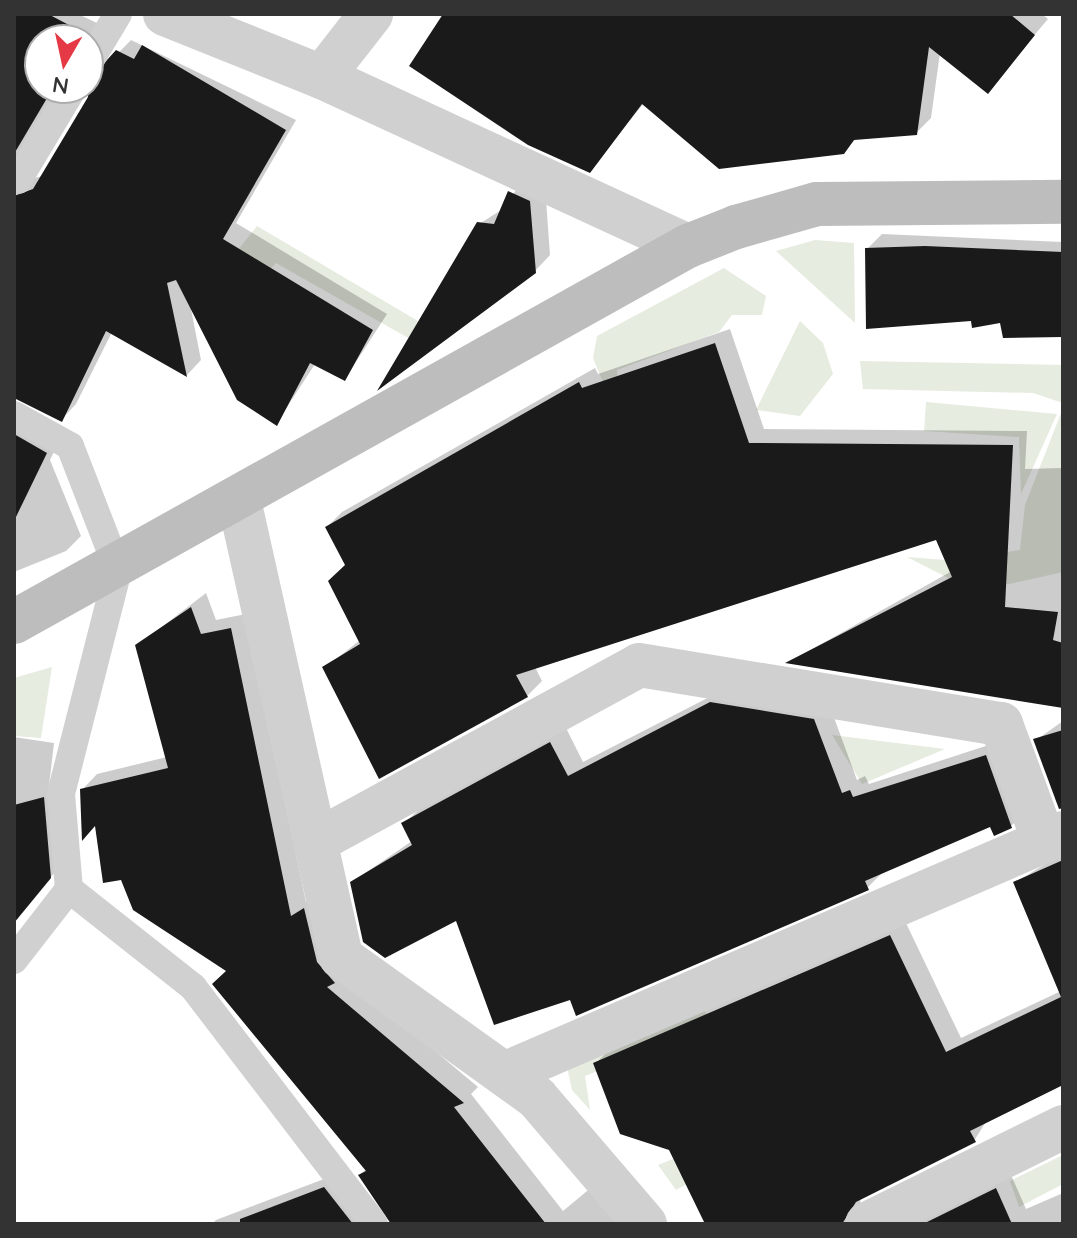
<!DOCTYPE html>
<style>
body{margin:0}
#map{position:relative;width:1077px;height:1238px;overflow:hidden;background:#fff;font-family:Quicksand,sans-serif}
div>[style]{position:absolute}
[style*='--x']{left:calc(var(--x)*1px);top:calc(var(--y)*1px);width:calc(var(--w)*1px);rotate:calc(var(--a)*1deg)}
.green>*{inset:0;background:#e6ecdf}
.shadow>*{inset:0;background:#0003}
.building>*{inset:0;background:#1a1a1a}
.lane>*{height:28px;margin:-14px;padding:0 14px;transform-origin:14px;border-radius:14px;background:#d0d0d0}
.street>*{height:44px;margin:-22px;padding:0 22px;transform-origin:22px;border-radius:22px;background:#d0d0d0}
.secondary>*{height:44px;margin:-22px;padding:0 22px;transform-origin:22px;border-radius:22px;background:#bdbdbd}
span{translate:-50% -50%;white-space:nowrap;text-align:center;line-height:1.15;-webkit-text-stroke:8px #fff;paint-order:stroke}
.frame{position:absolute;inset:0;border:16px solid #333;pointer-events:none}
.north{position:absolute;left:24px;top:24px;width:80px;height:80px;box-sizing:border-box;background:#fff;border:2px solid #adadad;border-radius:50%;rotate:189deg;font-size:22px;font-weight:700;line-height:32px;text-align:center;color:#333}
.north::after{content:'';display:block;margin:auto;width:28px;height:36px;background:#e63946;clip-path:polygon(50% 0,100% 100%,50% 72%,0 100%)}
</style>
<div id="map">
<div class="green">
<div style="clip-path:polygon(257px 226px,418px 321px,410px 339px,276px 263px,262px 278px,231px 259px)"></div>
<div style="clip-path:polygon(815px 240px,854px 243px,855px 323px,776px 251px)"></div>
<div style="clip-path:polygon(724px 268px,766px 296px,762px 315px,732px 315px,719px 332px,617px 370px,618px 392px,608px 394px,593px 358px,597px 336px)"></div>
<div style="clip-path:polygon(800px 321px,823px 343px,833px 374px,800px 416px,756px 410px)"></div>
<div style="clip-path:polygon(860px 361px,1063px 365px,1063px 403px,1033px 393px,863px 389px)"></div>
<div style="clip-path:polygon(926px 402px,1057px 414px,1021px 494px,1019px 437px,924px 431px)"></div>
<div style="clip-path:polygon(1063px 408px,1063px 572px,1009px 584px,954px 581px,907px 557px,958px 561px,1020px 550px,1025px 505px)"></div>
<div style="clip-path:polygon(52px 667px,41px 738px,14px 736px,14px 678px)"></div>
<div style="clip-path:polygon(832px 735px,945px 749px,862px 784px)"></div>
<div style="clip-path:polygon(704px 1011px,718px 1024px,585px 1076px,590px 1110px,572px 1090px,566px 1062px)"></div>
<div style="clip-path:polygon(729px 1136px,741px 1154px,676px 1190px,658px 1165px)"></div>
<div style="clip-path:polygon(1063px 1155px,1063px 1184px,1019px 1207px,1010px 1181px)"></div>
</div>
<div class="shadow">
<div style="clip-path:polygon(14px 14px,78px 14px,97px 23px,88px 40px,40px 40px,40px 88px,57px 88px,24px 180px,43px 176px,90px 97px,90px 82px,131px 40px,296px 120px,236px 223px,387px 314px,345px 379px,315px 364px,276px 424px,190px 304px,201px 360px,187px 375px,112px 332px,76px 404px,61px 420px,14px 396px,20px 414px,61px 437px,50px 460px,81px 536px,66px 551px,14px 572px)"></div>
<div style="clip-path:polygon(446px 14px,1042px 14px,1048px 19px,987px 91px,940px 53px,931px 118px,916px 133px,858px 137px,843px 152px,644px 103px,589px 171px)"></div>
<div style="clip-path:polygon(525px 177px,545px 186px,550px 255px,535px 271px,479px 224px,503px 209px)"></div>
<div style="clip-path:polygon(882px 234px,1063px 242px,1063px 337px,1005px 336px,1002px 321px,867px 249px)"></div>
<div style="clip-path:polygon(730px 329px,764px 429px,1027px 431px,1025px 469px,1063px 468px,1063px 707px,789px 662px,952px 571px,937px 538px,535px 667px,542px 681px,527px 696px,325px 668px,360px 640px,347px 565px,327px 527px,342px 512px,595px 368px,598px 374px)"></div>
<div style="clip-path:polygon(206px 593px,216px 620px,246px 614px,306px 902px,319px 895px,342px 973px,478px 1087px,471px 1094px,563px 1211px,593px 1186px,627px 1224px,394px 1224px,360px 1175px,366px 1169px,228px 970px,97px 824px,82px 790px,97px 774px,167px 757px,137px 646px)"></div>
<div style="clip-path:polygon(727px 688px,829px 704px,857px 780px,865px 776px,869px 784px,1001px 741px,1026px 811px,1011px 826px,995px 833px,991px 824px,882px 873px,867px 888px,571px 998px,457px 918px,352px 882px,412px 841px,404px 824px,419px 809px,566px 728px,583px 762px)"></div>
<div style="clip-path:polygon(1063px 721px,1063px 808px,1036px 740px)"></div>
<div style="clip-path:polygon(14px 737px,54px 743px,49px 786px,65px 861px,34px 896px,14px 874px)"></div>
<div style="clip-path:polygon(1063px 853px,1063px 1082px,987px 1120px,974px 1141px,860px 1197px,863px 1224px,707px 1224px,670px 1148px,596px 1063px,611px 1048px,905px 921px,961px 1038px,1061px 991px,1016px 882px)"></div>
<div style="clip-path:polygon(340px 1173px,381px 1224px,212px 1224px,216px 1220px)"></div>
<div style="clip-path:polygon(1011px 1175px,1026px 1209px,1063px 1193px,1063px 1224px,911px 1224px)"></div>
</div>
<div class="building">
<div style="clip-path:polygon(14px 14px,48px 14px,86px 34px,40px 40px,40px 88px,53px 88px,14px 154px)"></div>
<div style="clip-path:polygon(443px 14px,1010px 14px,1035px 35px,988px 94px,929px 47px,917px 135px,854px 140px,844px 154px,719px 169px,642px 104px,590px 173px,528px 145px,409px 66px)"></div>
<div style="clip-path:polygon(142px 45px,286px 130px,223px 239px,373px 330px,345px 381px,310px 363px,277px 426px,237px 400px,176px 280px,167px 283px,187px 377px,106px 331px,62px 422px,14px 398px,14px 196px,33px 189px,88px 97px,88px 81px,116px 50px,134px 59px)"></div>
<div style="clip-path:polygon(508px 191px,530px 201px,536px 273px,377px 391px,477px 222px,494px 224px)"></div>
<div style="clip-path:polygon(925px 246px,1063px 252px,1063px 337px,1003px 338px,1000px 323px,972px 328px,971px 321px,866px 329px,865px 248px)"></div>
<div style="clip-path:polygon(715px 343px,749px 443px,1013px 445px,1005px 607px,1058px 612px,1053px 640px,1063px 643px,1063px 708px,785px 663px,952px 577px,936px 540px,516px 675px,528px 697px,379px 779px,322px 667px,360px 644px,328px 581px,345px 565px,325px 527px,579px 382px,582px 388px)"></div>
<div style="clip-path:polygon(14px 434px,47px 453px,14px 521px)"></div>
<div style="clip-path:polygon(191px 607px,201px 634px,231px 628px,291px 916px,304px 908px,317px 962px,335px 983px,327px 987px,464px 1103px,454px 1107px,546px 1224px,391px 1224px,358px 1175px,366px 1171px,212px 984px,226px 971px,133px 910px,121px 880px,103px 883px,95px 826px,82px 841px,80px 789px,168px 768px,135px 645px)"></div>
<div style="clip-path:polygon(710px 702px,814px 719px,842px 793px,850px 790px,853px 797px,986px 755px,1012px 828px,994px 836px,990px 827px,865px 881px,869px 890px,576px 1016px,570px 1000px,494px 1025px,456px 921px,385px 958px,363px 942px,350px 882px,412px 845px,401px 823px,550px 742px,568px 776px)"></div>
<div style="clip-path:polygon(1063px 730px,1063px 808px,1059px 809px,1033px 739px)"></div>
<div style="clip-path:polygon(44px 797px,51px 878px,14px 923px,14px 805px)"></div>
<div style="clip-path:polygon(1063px 860px,1063px 1085px,970px 1131px,976px 1142px,856px 1202px,842px 1224px,705px 1224px,669px 1150px,620px 1134px,593px 1063px,890px 935px,946px 1052px,1061px 997px,1013px 882px)"></div>
<div style="clip-path:polygon(324px 1187px,353px 1224px,240px 1224px,240px 1219px)"></div>
<div style="clip-path:polygon(996px 1188px,1012px 1224px,923px 1224px)"></div>
</div>
<div class="lane">
<div style="--x:88;--y:64;--w:58;--a:-59"></div>
<div style="--x:18;--y:180;--w:107;--a:-59.1"></div>
<div style="--x:14;--y:415;--w:64;--a:29"></div>
<div style="--x:70;--y:446;--w:133;--a:68.8"></div>
<div style="--x:118;--y:570;--w:231;--a:104.3"></div>
<div style="--x:61;--y:794;--w:95;--a:85.2"></div>
<div style="--x:69;--y:889;--w:158;--a:38.3"></div>
<div style="--x:193;--y:987;--w:298;--a:52.6"></div>
<div style="--x:14;--y:960;--w:90;--a:-52.2"></div>
</div>
<div class="street">
<div style="--x:165;--y:14;--w:169;--a:21.9"></div>
<div style="--x:322;--y:77;--w:403;--a:24.8"></div>
<div style="--x:322;--y:77;--w:80;--a:-52.1"></div>
<div style="--x:239;--y:500;--w:468;--a:77.4"></div>
<div style="--x:341;--y:957;--w:241;--a:35.7"></div>
<div style="--x:537;--y:1098;--w:166;--a:49.4"></div>
<div style="--x:315;--y:842;--w:369;--a:-28.6"></div>
<div style="--x:639;--y:665;--w:367;--a:9.3"></div>
<div style="--x:1001;--y:724;--w:125;--a:69.8"></div>
<div style="--x:504;--y:1074;--w:609;--a:-23.32"></div>
<div style="--x:867;--y:1224;--w:219;--a:-26.3"></div>
</div>
<div class="secondary">
<div style="--x:14;--y:622;--w:772;--a:-29.16"></div>
<div style="--x:688;--y:246;--w:52;--a:-21.6"></div>
<div style="--x:736;--y:227;--w:84;--a:-15.9"></div>
<div style="--x:817;--y:204;--w:246;--a:-0.5"></div>
</div>
<div class="frame"></div>
<div class="north">N</div>
</div>
